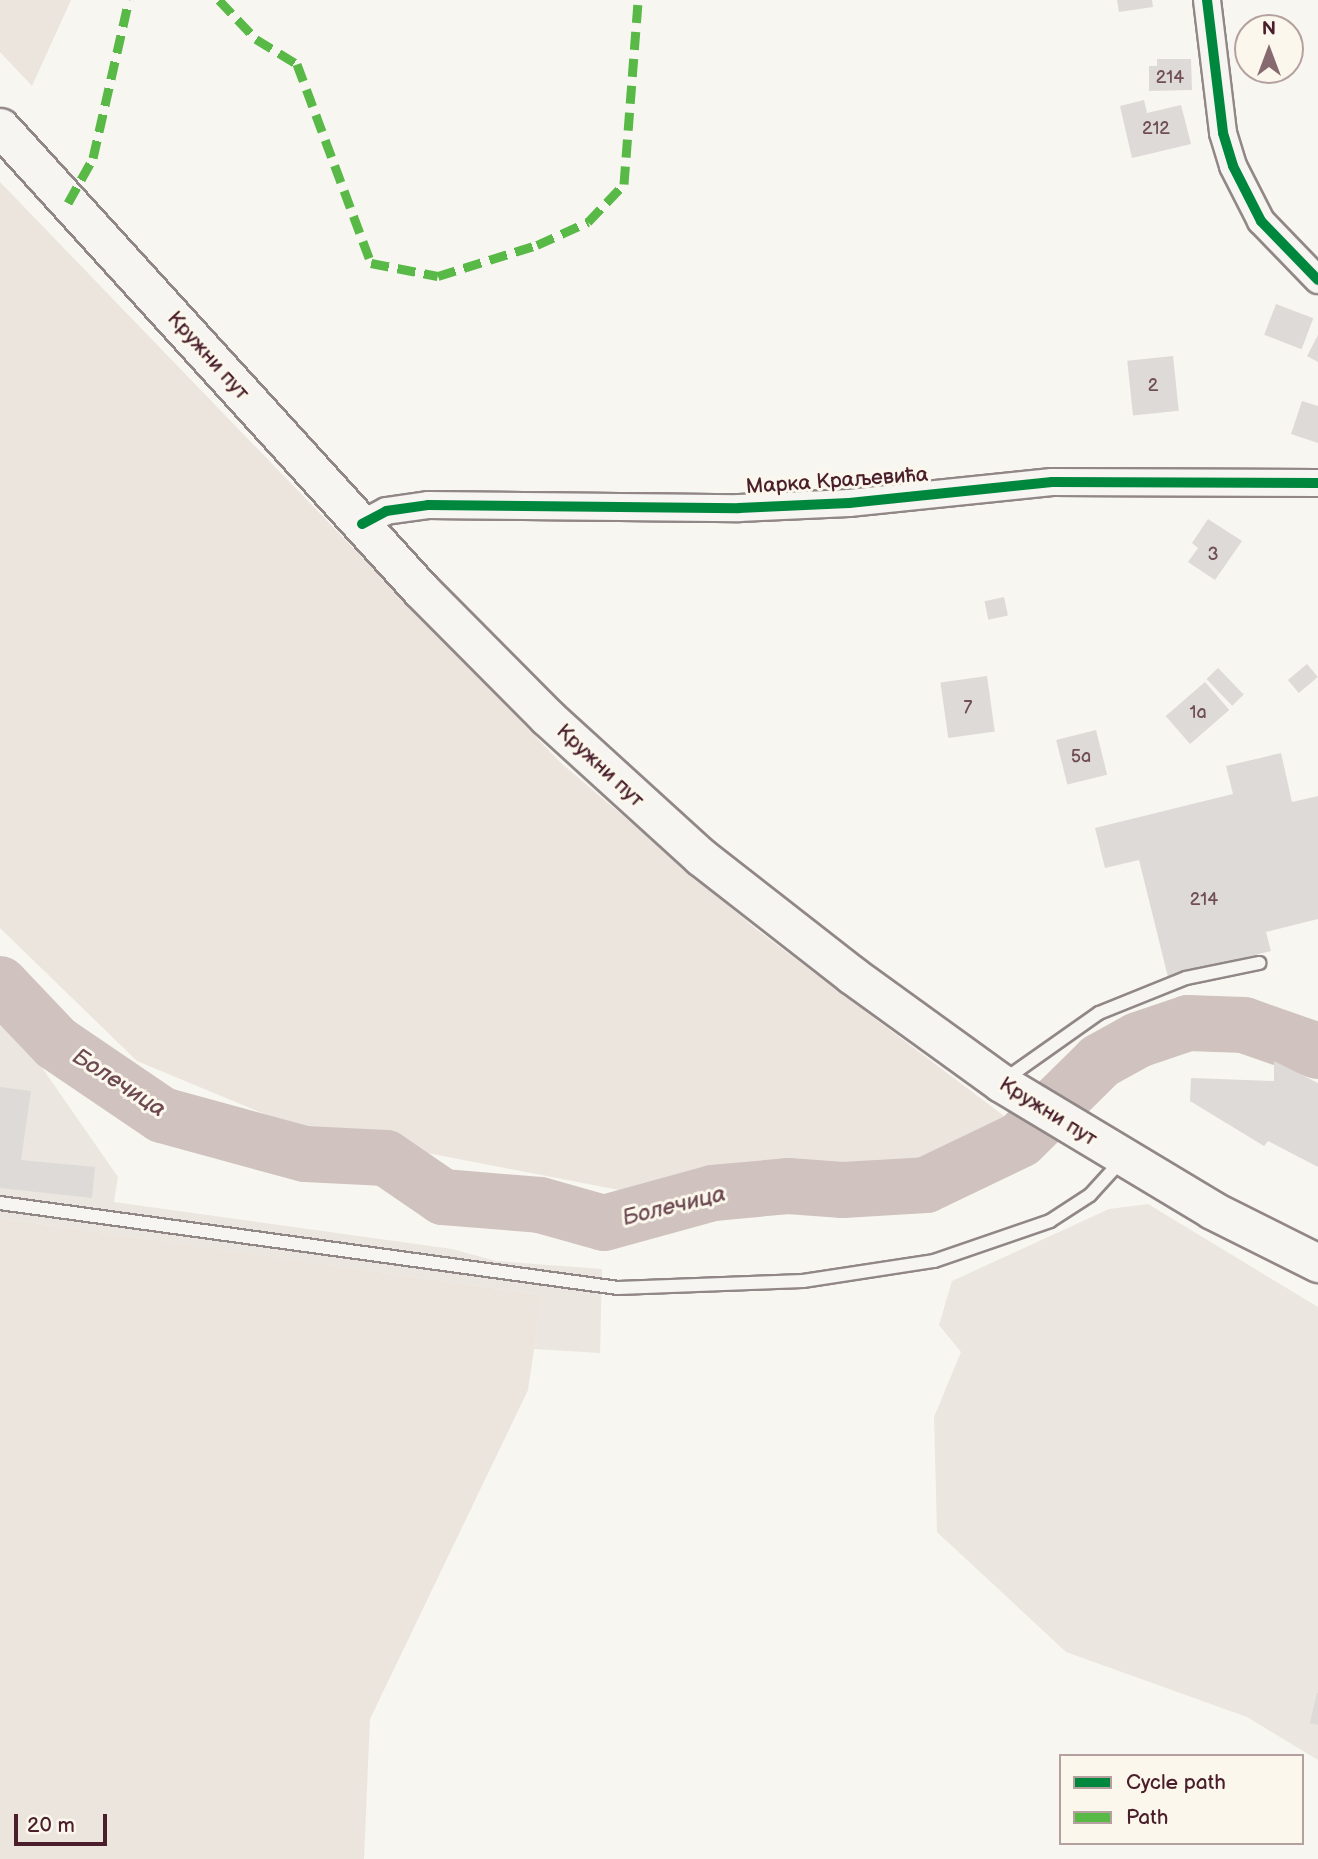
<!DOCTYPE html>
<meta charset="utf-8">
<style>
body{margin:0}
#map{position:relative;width:1318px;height:1859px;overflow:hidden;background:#f8f6f0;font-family:"Balsamiq Sans",sans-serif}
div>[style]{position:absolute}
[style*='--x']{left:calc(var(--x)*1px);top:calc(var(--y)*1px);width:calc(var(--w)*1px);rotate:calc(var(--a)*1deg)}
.built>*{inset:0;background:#ebe6df}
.green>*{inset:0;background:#ece5de}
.river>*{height:56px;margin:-28px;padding:0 28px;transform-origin:28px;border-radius:28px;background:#d0c3bf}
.building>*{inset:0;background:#dedad7;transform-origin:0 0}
.roads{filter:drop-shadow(2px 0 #918787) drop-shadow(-2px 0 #918787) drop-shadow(0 2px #918787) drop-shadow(0 -2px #918787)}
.service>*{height:12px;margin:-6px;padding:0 6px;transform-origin:6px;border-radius:6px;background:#f6f5f1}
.minor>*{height:26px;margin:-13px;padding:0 13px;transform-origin:13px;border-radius:13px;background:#f6f5f1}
.secondary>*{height:37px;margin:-18.5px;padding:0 18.5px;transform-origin:18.5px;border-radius:18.5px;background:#f6f5f1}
.quiet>*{height:9px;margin-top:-4.5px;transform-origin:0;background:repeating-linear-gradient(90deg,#58b947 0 18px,transparent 0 27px)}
.cycleway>*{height:10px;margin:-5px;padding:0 5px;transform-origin:5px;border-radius:5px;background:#00873e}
span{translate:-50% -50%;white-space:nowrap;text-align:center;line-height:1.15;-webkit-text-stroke:6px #fbf7ec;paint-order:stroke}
.number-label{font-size:18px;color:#6f4e56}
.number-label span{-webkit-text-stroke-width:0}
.street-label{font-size:21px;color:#4a1f2b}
.water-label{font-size:23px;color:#6d4a51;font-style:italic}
.legend{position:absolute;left:1059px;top:1754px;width:245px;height:91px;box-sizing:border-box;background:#fbf7ec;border:2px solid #b4a19f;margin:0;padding:9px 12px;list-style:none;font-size:21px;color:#4a1f2b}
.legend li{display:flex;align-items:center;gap:14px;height:35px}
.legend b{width:35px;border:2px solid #b4a19f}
.north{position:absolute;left:1234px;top:14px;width:70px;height:70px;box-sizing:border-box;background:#fbf7ec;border:2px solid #b4a19f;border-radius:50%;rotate:0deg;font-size:19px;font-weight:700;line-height:28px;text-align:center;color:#4a1f2b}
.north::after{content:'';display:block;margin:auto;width:24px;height:32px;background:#876a70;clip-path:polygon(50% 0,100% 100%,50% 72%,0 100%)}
.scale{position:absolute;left:14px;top:1814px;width:93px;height:32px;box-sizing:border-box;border:4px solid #4a1f2b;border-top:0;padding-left:9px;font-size:21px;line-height:24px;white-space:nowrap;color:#4a1f2b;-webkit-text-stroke:5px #fbf7ec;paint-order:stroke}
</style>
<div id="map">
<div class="built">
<div style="clip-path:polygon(0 1014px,13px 1026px,118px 1177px,114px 1202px,452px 1249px,496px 1261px,602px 1269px,600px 1353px,534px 1349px,541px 1295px,0 1218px)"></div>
<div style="clip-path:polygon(1148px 1204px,1318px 1307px,1318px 1760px,1247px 1717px,1066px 1652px,937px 1532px,934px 1417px,961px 1352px,939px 1325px,952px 1281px,1109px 1209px)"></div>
</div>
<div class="green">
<div style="clip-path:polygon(0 0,71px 0,32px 86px,0 52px)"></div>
<div style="clip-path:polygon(0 182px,561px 763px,756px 929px,1020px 1128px,903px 1166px,779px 1163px,655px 1197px,298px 1128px,137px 1061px,0 928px)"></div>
<div style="clip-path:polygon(0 1218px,542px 1295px,528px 1390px,370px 1719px,364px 1859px,0 1859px)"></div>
</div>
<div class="river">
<div style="--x:0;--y:984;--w:81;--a:46.5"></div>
<div style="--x:56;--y:1043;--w:128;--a:34.2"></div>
<div style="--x:162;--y:1115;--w:148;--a:15.3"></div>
<div style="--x:305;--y:1154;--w:81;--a:2.8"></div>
<div style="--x:386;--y:1158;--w:69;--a:34.4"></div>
<div style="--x:443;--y:1197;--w:97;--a:4.7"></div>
<div style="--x:540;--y:1205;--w:66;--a:15.7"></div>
<div style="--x:604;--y:1223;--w:113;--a:-15.4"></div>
<div style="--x:713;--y:1193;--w:75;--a:-5.3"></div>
<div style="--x:788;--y:1186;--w:55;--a:4.2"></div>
<div style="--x:843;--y:1190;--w:83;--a:-3.4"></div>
<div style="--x:926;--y:1185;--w:104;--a:-25.6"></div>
<div style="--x:1020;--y:1140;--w:112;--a:-44.6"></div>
<div style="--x:1100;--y:1061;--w:43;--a:-28.9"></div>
<div style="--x:1138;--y:1040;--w:53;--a:-18.8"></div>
<div style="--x:1188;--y:1023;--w:56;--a:2"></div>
<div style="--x:1244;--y:1025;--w:78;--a:19.4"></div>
</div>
<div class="building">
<div style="clip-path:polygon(1117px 0,1152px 0,1153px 7px,1119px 12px)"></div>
<div style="clip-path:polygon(1157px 59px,1191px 59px,1192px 90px,1149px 91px,1149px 66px,1157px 66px)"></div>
<div style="clip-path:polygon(1144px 100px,1147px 113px,1181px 105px,1191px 144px,1132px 158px,1120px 106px)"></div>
<div style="left:1276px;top:304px;width:40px;height:33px;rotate:21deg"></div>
<div style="clip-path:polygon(1318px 335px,1318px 362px,1307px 356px)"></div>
<div style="left:1173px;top:356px;width:55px;height:46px;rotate:84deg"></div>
<div style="clip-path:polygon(1302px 401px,1318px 406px,1318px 443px,1291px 434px)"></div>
<div style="clip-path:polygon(1208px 519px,1242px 541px,1215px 580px,1188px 562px,1198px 548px,1192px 543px)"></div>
<div style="left:1004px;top:597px;width:19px;height:20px;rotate:78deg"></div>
<div style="left:1307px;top:664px;width:17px;height:25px;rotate:50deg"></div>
<div style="left:1218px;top:668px;width:37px;height:16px;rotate:46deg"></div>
<div style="left:987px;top:676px;width:56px;height:47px;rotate:82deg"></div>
<div style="left:1205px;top:682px;width:37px;height:52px;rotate:49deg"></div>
<div style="left:1096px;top:730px;width:46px;height:41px;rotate:76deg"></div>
<div style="clip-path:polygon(1281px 753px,1292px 802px,1318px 796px,1318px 919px,1266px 932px,1271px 951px,1168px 977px,1139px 860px,1105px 868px,1095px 828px,1233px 794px,1226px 766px)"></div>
<div style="clip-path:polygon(1274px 1061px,1318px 1083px,1318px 1167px,1268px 1141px,1264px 1146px,1190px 1101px,1191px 1078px,1274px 1081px)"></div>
<div style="clip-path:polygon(0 1087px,31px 1091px,21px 1160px,95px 1167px,92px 1198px,0 1188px)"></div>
<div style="clip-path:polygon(1317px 1693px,1318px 1693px,1318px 1725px,1310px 1723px)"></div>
</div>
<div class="roads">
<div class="service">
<div style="--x:1004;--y:1080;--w:116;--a:-35.2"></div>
<div style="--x:1099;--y:1013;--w:94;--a:-21.9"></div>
<div style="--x:1186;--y:978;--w:75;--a:-11.6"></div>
<div style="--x:0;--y:1203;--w:624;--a:7.83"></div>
<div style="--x:618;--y:1288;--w:185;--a:-2.2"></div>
<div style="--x:803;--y:1281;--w:133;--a:-8.7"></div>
<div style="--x:934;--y:1261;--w:123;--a:-19"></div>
<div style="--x:1050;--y:1221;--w:48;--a:-33"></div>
<div style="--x:1090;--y:1195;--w:46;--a:-47.6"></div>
</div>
<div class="minor">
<div style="--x:1207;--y:0;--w:134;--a:83.1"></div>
<div style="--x:1223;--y:133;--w:34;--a:73"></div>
<div style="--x:1233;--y:166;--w:62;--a:63"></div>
<div style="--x:1261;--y:221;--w:82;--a:46"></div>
<div style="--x:362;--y:524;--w:27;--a:-28"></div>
<div style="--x:386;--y:511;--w:42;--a:-8.1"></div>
<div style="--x:428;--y:505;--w:311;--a:0.6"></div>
<div style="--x:739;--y:508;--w:110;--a:-2.6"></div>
<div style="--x:849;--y:503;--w:204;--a:-5.9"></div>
<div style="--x:1052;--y:482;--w:266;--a:0.2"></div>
</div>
<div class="secondary">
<div style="--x:0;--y:127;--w:626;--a:47.72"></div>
<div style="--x:421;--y:590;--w:179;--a:45.2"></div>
<div style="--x:547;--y:717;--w:208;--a:42.3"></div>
<div style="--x:701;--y:857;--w:192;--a:38"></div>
<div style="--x:852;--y:975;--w:184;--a:35.9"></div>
<div style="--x:1001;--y:1083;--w:246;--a:31"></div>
<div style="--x:1212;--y:1210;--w:119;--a:26.6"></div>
</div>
</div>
<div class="quiet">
<div style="--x:219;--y:0;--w:54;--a:46.5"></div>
<div style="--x:256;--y:39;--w:48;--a:31.4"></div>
<div style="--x:297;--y:64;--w:212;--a:69.6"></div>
<div style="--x:371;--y:263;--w:68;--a:11"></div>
<div style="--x:438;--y:276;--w:104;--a:-17.4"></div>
<div style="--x:537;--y:245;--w:56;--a:-24.3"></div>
<div style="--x:588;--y:222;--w:52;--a:-46.5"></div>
<div style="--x:624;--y:184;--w:185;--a:-85.6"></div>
<div style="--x:68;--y:203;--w:51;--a:-60.9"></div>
<div style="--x:93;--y:158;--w:162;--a:-77.2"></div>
</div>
<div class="cycleway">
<div style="--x:1207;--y:0;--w:134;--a:83.1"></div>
<div style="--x:1223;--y:133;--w:34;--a:73"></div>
<div style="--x:1233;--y:166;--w:62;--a:63"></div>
<div style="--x:1261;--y:221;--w:82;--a:46"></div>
<div style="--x:362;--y:524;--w:27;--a:-28"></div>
<div style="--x:386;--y:511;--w:42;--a:-8.1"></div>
<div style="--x:428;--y:505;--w:311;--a:0.6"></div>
<div style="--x:739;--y:508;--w:110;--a:-2.6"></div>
<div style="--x:849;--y:503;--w:204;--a:-5.9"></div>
<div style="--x:1052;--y:482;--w:266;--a:0.2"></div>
</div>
<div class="number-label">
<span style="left:1170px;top:78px">214</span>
<span style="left:1156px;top:129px">212</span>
<span style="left:1153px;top:386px">2</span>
<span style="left:1213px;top:555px">3</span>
<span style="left:968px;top:708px">7</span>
<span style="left:1198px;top:713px">1a</span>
<span style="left:1081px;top:757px">5a</span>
<span style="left:1204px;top:900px">214</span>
</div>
<div class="street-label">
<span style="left:208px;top:356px;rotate:48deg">Кружни пут</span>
<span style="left:837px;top:481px;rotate:-4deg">Марка Краљевића</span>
<span style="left:600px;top:766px;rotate:43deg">Кружни пут</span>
<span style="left:1048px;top:1112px;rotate:32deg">Кружни пут</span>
</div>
<div class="water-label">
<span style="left:119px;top:1083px;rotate:33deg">Болечица</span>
<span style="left:674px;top:1206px;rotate:-14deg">Болечица</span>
</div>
<ul class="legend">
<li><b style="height:9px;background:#00873e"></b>Cycle path</li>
<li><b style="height:9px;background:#58b947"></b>Path</li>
</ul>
<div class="north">N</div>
<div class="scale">20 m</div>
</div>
